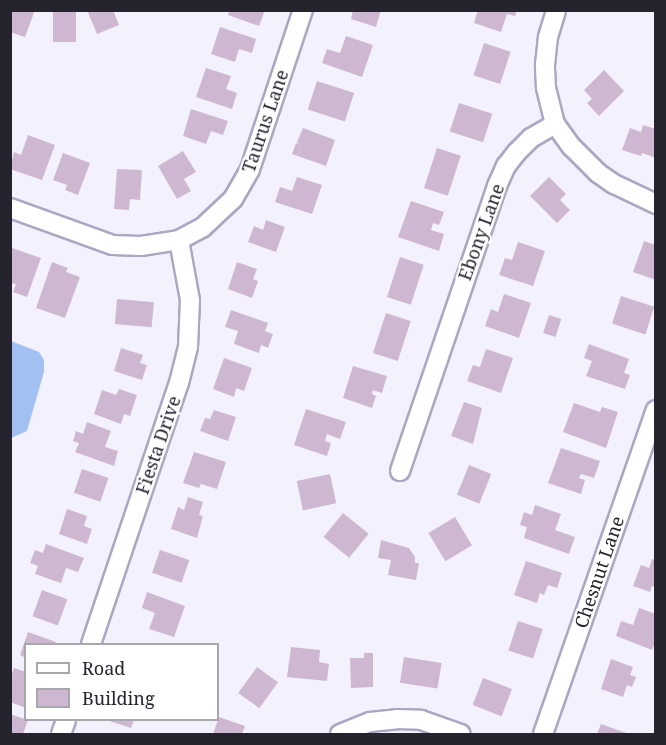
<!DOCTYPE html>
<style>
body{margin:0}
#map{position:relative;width:666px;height:745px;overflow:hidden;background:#f4f1fe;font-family:"Noto Serif",serif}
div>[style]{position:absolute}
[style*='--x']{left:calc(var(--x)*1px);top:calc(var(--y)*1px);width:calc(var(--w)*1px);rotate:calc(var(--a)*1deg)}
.water>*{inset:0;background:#a2c1f2}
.building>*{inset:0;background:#ceb8d1;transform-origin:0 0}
.roads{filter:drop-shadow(2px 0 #aca6c3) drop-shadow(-2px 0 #aca6c3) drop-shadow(0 2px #aca6c3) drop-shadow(0 -2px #aca6c3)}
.street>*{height:18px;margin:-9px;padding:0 9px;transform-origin:9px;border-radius:9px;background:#fff}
span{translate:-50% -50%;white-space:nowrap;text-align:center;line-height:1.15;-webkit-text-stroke:4.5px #fff;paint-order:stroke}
.street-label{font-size:18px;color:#25232e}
.frame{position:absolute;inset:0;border:12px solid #25232e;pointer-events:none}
.legend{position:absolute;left:24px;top:643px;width:195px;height:78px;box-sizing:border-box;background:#fff;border:2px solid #a8a7ab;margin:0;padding:8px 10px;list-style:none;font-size:18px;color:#25232e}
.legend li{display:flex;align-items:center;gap:12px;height:30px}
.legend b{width:30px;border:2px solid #a8a7ab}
</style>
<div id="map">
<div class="water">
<div style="clip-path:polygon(11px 341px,39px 352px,44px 360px,44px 372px,27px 431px,11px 438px)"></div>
</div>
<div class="building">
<div style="clip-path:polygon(10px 10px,35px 10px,25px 37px,10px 32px)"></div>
<div style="left:53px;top:10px;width:23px;height:32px"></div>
<div style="clip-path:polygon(87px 10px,113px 10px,119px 25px,97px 34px)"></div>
<div style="clip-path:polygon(229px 10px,265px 10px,259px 26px,228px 15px)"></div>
<div style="clip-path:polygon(353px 10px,381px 10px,376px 27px,351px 19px)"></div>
<div style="clip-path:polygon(478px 10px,517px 10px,515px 16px,507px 14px,501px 32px,474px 23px)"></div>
<div style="clip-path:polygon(220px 27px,256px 39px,252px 53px,239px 49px,235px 62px,211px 54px)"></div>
<div style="clip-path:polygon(346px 36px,373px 45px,362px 77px,322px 63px,327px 49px,340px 53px)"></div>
<div style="left:484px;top:43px;width:28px;height:34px;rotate:18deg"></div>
<div style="clip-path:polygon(206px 68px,231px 76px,226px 89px,237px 93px,232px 109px,196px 97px)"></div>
<div style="clip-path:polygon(604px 70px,624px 91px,599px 116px,587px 103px,592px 99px,584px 90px)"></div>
<div style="left:317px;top:81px;width:39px;height:30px;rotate:18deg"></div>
<div style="left:459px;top:103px;width:35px;height:30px;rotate:18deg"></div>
<div style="clip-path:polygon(191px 109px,228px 121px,223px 135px,211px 131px,206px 144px,183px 136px)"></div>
<div style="clip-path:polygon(643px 125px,656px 129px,656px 158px,642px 153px,641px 156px,622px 150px,630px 128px,641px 132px)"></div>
<div style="clip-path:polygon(303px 128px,335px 140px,326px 166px,292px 154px,296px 143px,301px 145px,297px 142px)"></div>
<div style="clip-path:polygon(28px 135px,55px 145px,42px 180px,10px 169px,14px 152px,21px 155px)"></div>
<div style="left:437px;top:148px;width:25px;height:42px;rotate:18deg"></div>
<div style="clip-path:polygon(183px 151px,196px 172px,184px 179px,191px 191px,177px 199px,158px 166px)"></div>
<div style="clip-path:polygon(63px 153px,90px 163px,78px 195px,65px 190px,67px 185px,53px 180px)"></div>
<div style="clip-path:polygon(117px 169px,142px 170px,140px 200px,130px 199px,129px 210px,114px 209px)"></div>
<div style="clip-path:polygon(297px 177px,322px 185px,312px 214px,275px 202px,280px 187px,292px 191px)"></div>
<div style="clip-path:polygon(549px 177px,566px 194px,560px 200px,570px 210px,557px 223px,530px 196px)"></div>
<div style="clip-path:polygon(411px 201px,444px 212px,439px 225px,433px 223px,431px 230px,444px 234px,439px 251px,398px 237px)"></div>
<div style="clip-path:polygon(266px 220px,285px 227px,276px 252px,248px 242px,254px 226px,263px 230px)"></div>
<div style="clip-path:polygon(644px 241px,656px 245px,656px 280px,633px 272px)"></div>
<div style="clip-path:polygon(518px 242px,545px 251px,533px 286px,499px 275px,505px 258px,512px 260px)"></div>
<div style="clip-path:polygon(12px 248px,41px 258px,27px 297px,13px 292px,16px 284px,10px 283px)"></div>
<div style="left:400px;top:257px;width:25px;height:42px;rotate:18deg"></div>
<div style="clip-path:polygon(52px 262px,68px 268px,66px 272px,80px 277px,65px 318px,36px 308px)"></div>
<div style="clip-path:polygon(237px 262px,257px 269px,253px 279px,258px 281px,252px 298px,228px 289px)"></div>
<div style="clip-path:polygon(504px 294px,531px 303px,519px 338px,485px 326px,491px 309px,498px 312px)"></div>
<div style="left:621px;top:296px;width:35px;height:29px;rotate:18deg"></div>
<div style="left:117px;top:299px;width:37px;height:25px;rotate:5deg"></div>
<div style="clip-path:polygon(231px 310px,268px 323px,265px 331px,273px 334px,268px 348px,261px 345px,259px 353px,234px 344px,238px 331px,225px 327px)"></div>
<div style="left:386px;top:313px;width:26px;height:42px;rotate:18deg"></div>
<div style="left:549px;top:315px;width:13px;height:19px;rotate:18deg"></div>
<div style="clip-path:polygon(589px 344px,629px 359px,624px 373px,630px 375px,625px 389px,586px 376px,592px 361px,584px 358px)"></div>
<div style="clip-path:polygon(121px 348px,143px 355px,140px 363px,147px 365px,142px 380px,114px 371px)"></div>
<div style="clip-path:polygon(486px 349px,513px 358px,501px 393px,467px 381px,473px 365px,480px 367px)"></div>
<div style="clip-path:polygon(224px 358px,252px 368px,244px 391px,236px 388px,234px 397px,213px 389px)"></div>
<div style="clip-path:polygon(353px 366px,387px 376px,382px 393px,373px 390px,372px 394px,376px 396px,372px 408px,343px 398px)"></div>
<div style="clip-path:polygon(119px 389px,137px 395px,130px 416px,124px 414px,121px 424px,94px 414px,102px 390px,116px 395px)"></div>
<div style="clip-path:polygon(464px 402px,482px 408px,473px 444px,451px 436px)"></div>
<div style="clip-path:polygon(574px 403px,600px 412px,602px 407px,618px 412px,606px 448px,563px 432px)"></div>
<div style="clip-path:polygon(306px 409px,346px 422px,340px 439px,327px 434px,325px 441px,331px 443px,327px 456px,294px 445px)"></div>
<div style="clip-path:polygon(214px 410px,236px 417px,228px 441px,200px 431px,205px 418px,210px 419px)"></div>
<div style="clip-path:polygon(87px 422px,111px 431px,105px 447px,118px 451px,114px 466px,75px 452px,79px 443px,73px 441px,76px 431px,83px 434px)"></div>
<div style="clip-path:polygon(561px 448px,600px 461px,594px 478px,581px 474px,579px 478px,585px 480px,581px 494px,548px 483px)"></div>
<div style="clip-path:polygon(194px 452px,226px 462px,217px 489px,201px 484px,199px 488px,183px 483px)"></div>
<div style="left:469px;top:465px;width:24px;height:32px;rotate:22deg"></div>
<div style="left:82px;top:469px;width:28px;height:25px;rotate:19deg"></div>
<div style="left:330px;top:474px;width:30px;height:34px;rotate:78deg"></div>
<div style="clip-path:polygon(188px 497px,203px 502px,199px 515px,203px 516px,197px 538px,171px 529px,178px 507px,184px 510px)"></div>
<div style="clip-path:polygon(535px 505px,561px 514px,555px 530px,575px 537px,569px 554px,524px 538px,527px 527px,520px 525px,524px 512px,532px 515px)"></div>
<div style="clip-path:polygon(67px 509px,87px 516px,84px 526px,92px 529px,87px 544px,59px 534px)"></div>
<div style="left:343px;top:513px;width:33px;height:31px;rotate:39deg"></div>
<div style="left:455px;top:517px;width:33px;height:31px;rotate:59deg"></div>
<div style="clip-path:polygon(381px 540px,409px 548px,415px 557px,415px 563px,419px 563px,416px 580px,388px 575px,391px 560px,378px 558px)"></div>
<div style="clip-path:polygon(46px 544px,84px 558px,78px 572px,66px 568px,61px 583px,35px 574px,38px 566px,30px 563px,35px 550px,43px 553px)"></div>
<div style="left:160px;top:550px;width:31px;height:24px;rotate:19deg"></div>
<div style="clip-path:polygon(652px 559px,656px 560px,656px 587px,652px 586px,650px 592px,633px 586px,641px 565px,649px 568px)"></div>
<div style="clip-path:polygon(526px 561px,562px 573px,557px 588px,548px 585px,544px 595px,540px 593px,537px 603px,514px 595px)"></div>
<div style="left:42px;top:590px;width:27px;height:28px;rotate:20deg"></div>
<div style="clip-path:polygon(147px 592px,185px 606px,174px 637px,149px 629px,155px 613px,142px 608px)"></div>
<div style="clip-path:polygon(639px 608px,656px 614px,656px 640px,652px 650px,616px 636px,621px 621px,633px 625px)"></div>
<div style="left:518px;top:621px;width:26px;height:31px;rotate:18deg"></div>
<div style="clip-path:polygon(28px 632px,56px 642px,55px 644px,26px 644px,26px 658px,20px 655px)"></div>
<div style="clip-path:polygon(291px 647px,320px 650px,319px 662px,329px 664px,327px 681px,287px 677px)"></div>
<div style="clip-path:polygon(364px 653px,373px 653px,373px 687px,351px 688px,350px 658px,364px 658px)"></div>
<div style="left:404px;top:657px;width:38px;height:26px;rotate:9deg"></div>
<div style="clip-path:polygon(611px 659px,633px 667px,630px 675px,636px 677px,632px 687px,627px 685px,623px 697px,601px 689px)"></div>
<div style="left:257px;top:667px;width:26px;height:32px;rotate:36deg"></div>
<div style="clip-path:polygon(14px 668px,26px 672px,26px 708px,10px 702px,10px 679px)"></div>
<div style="left:483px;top:678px;width:31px;height:29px;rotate:21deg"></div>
<div style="clip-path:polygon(10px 714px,28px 720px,23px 734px,10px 734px)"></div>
<div style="clip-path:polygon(219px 717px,245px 726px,242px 734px,213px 734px)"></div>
<div style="clip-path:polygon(106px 720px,134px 720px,131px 728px)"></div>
<div style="clip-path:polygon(601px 724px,629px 734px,597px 734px)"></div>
</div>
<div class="roads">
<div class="street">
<div style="--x:555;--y:124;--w:29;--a:54"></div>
<div style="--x:572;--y:147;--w:37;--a:45"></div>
<div style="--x:598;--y:173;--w:19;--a:35"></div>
<div style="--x:614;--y:184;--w:47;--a:25.5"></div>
<div style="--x:10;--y:208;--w:109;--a:19.8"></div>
<div style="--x:113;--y:245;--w:28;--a:2"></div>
<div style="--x:141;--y:246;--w:38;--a:-9"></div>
<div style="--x:179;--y:240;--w:26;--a:-28"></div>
<div style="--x:202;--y:228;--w:42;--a:-43.1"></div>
<div style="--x:233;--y:199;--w:34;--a:-60"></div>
<div style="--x:250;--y:169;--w:168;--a:-71.6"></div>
<div style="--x:400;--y:471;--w:301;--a:-71.2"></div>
<div style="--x:497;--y:186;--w:22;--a:-66"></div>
<div style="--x:506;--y:166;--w:18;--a:-52"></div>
<div style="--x:517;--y:152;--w:20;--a:-45"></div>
<div style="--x:531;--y:138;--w:28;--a:-30"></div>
<div style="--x:555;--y:124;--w:38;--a:-104"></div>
<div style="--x:546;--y:87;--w:22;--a:-93"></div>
<div style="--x:545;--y:65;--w:28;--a:-84"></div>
<div style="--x:548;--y:37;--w:28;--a:-73"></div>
<div style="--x:91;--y:644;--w:275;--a:-71.4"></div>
<div style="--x:179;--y:383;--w:37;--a:-76"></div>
<div style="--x:188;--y:347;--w:47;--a:-87.6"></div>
<div style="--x:190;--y:300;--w:61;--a:-100.4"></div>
<div style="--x:61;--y:734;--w:15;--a:-70"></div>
<div style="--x:340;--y:734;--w:32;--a:-22"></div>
<div style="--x:370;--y:722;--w:27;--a:-6"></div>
<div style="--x:397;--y:719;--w:24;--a:2"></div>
<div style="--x:421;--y:720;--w:42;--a:19.3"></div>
<div style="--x:543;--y:734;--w:343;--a:-70.8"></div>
</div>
</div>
<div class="street-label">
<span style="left:265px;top:121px;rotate:-71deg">Taurus Lane</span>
<span style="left:481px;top:232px;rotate:-70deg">Ebony Lane</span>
<span style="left:158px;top:445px;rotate:-71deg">Fiesta Drive</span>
<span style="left:599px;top:572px;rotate:-71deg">Chesnut Lane</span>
</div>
<div class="frame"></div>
<ul class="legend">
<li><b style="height:8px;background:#fff"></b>Road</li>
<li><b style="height:16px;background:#ceb8d1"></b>Building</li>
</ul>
</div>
